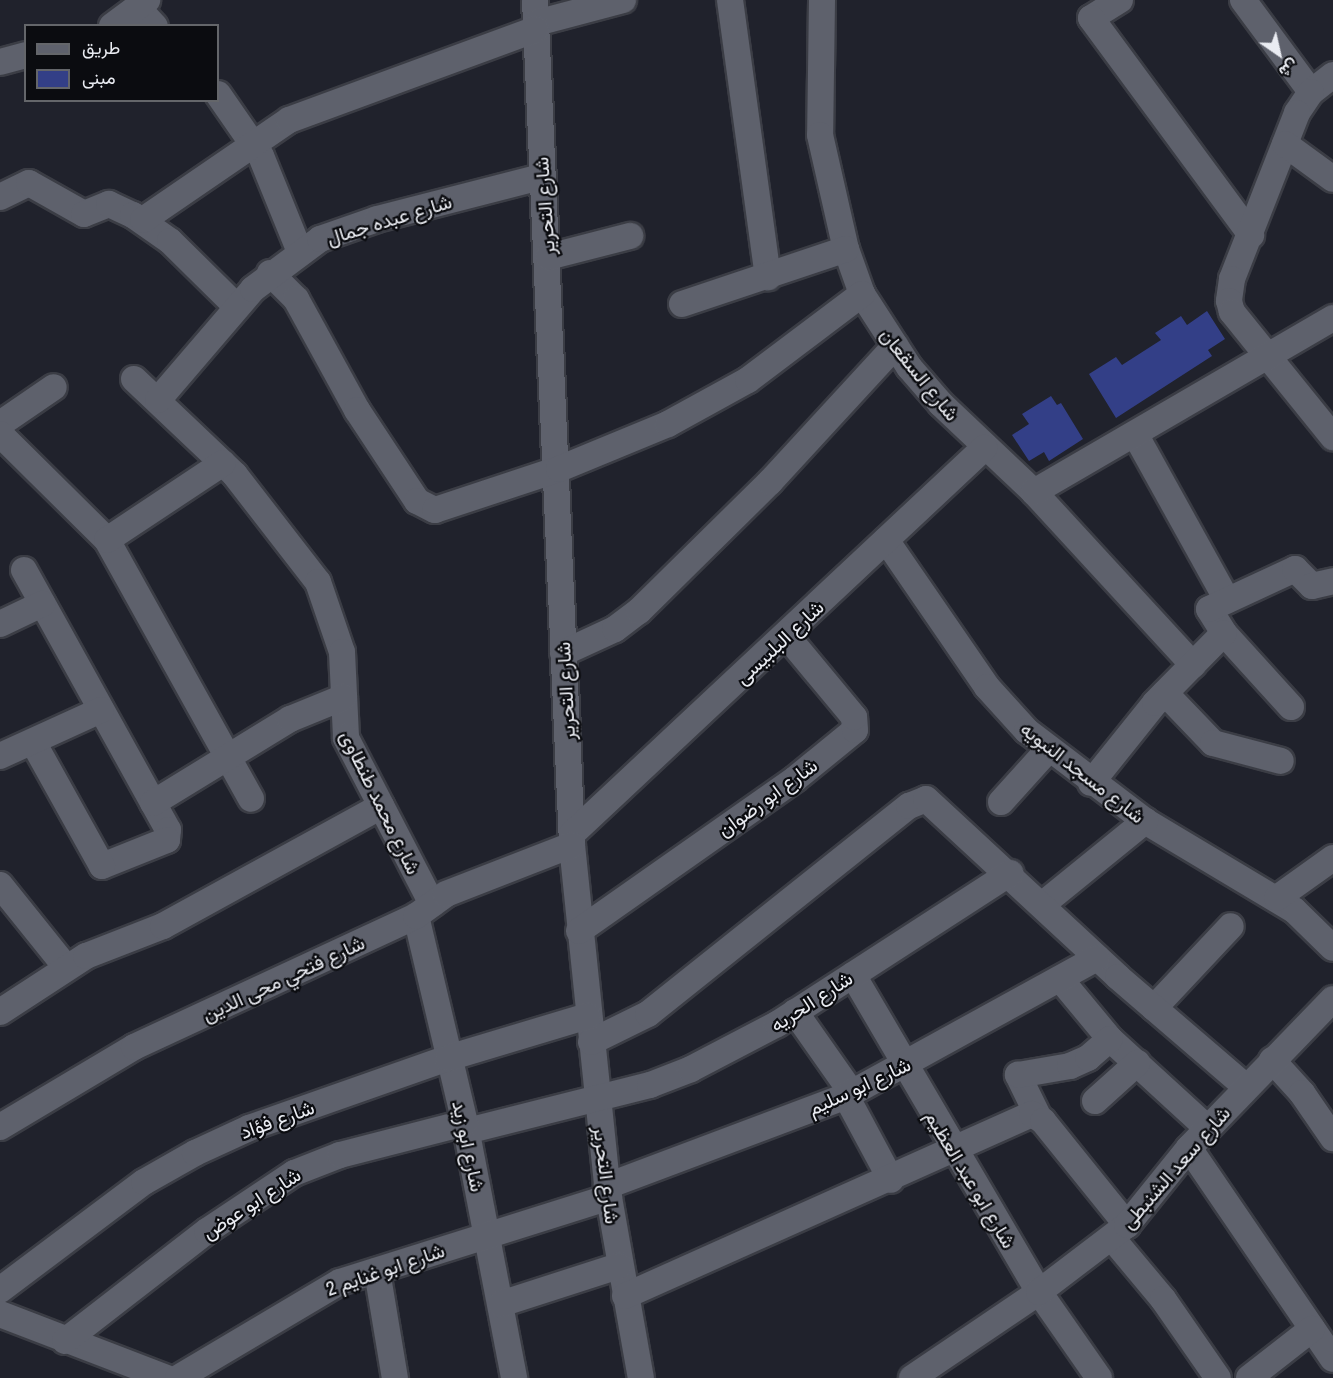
<!DOCTYPE html>
<meta charset="utf-8">
<style>
body{margin:0}
#map{position:relative;width:1333px;height:1378px;overflow:hidden;background:#20222c;font-family:"Archivo Narrow",Vazirmatn,sans-serif}
div>[style]{position:absolute}
[style*='--x']{left:calc(var(--x)*1px);top:calc(var(--y)*1px);width:calc(var(--w)*1px);rotate:calc(var(--a)*1deg)}
.building>*{inset:0;background:#333f87}
.roads{filter:drop-shadow(2px 0 #3b3d45) drop-shadow(-2px 0 #3b3d45) drop-shadow(0 2px #3b3d45) drop-shadow(0 -2px #3b3d45)}
.minor>*{height:26px;margin:-13px;padding:0 13px;transform-origin:13px;border-radius:13px;background:#5e616c}
span{translate:-50% -50%;white-space:nowrap;text-align:center;line-height:1.15;-webkit-text-stroke:4.5px #0b0c10;paint-order:stroke}
.street-label{font-size:20px;color:#eaecf2}
.legend{position:absolute;left:24px;top:24px;width:195px;height:78px;box-sizing:border-box;background:#0b0c10;border:2px solid #64666a;margin:0;padding:8px 10px;list-style:none;font-size:18px;color:#eaecf2}
.legend li{display:flex;align-items:center;gap:12px;height:30px}
.legend b{width:30px;border:2px solid #64666a}
.north{position:absolute;left:1249px;top:24px;width:60px;height:60px;-webkit-text-stroke:4px #0b0c10;paint-order:stroke;rotate:146deg;font-size:16px;font-weight:700;line-height:24px;text-align:center;color:#eaecf2}
.north::after{content:'';display:block;margin:auto;width:21px;height:27px;background:#eaecf2;clip-path:polygon(50% 0,100% 100%,50% 72%,0 100%)}
</style>
<div id="map">
<div class="building">
<div style="clip-path:polygon(1207px 311px,1225px 339px,1208px 350px,1212px 356px,1116px 418px,1089px 374px,1116px 357px,1122px 365px,1161px 340px,1155px 333px,1181px 316px,1187px 325px)"></div>
<div style="clip-path:polygon(1051px 396px,1057px 405px,1061px 403px,1083px 439px,1049px 461px,1044px 452px,1029px 461px,1012px 435px,1029px 424px,1022px 414px)"></div>
</div>
<div class="roads">
<div class="minor">
<div style="--x:535;--y:0;--w:846;--a:87.49"></div>
<div style="--x:572;--y:845;--w:343;--a:84.1"></div>
<div style="--x:607;--y:1186;--w:195;--a:80"></div>
<div style="--x:730;--y:0;--w:280;--a:82.2"></div>
<div style="--x:822;--y:0;--w:135;--a:90.8"></div>
<div style="--x:820;--y:135;--w:117;--a:77.2"></div>
<div style="--x:846;--y:249;--w:48;--a:70.4"></div>
<div style="--x:862;--y:294;--w:87;--a:57.2"></div>
<div style="--x:909;--y:367;--w:49;--a:49.1"></div>
<div style="--x:941;--y:404;--w:128;--a:43.4"></div>
<div style="--x:1034;--y:492;--w:235;--a:47.4"></div>
<div style="--x:1120;--y:0;--w:34;--a:148"></div>
<div style="--x:1091;--y:18;--w:270;--a:53.6"></div>
<div style="--x:1243;--y:0;--w:114;--a:53.5"></div>
<div style="--x:137;--y:7;--w:26;--a:47"></div>
<div style="--x:536;--y:23;--w:90;--a:-14.8"></div>
<div style="--x:112;--y:26;--w:44;--a:-36.6"></div>
<div style="--x:0;--y:62;--w:27;--a:-15"></div>
<div style="--x:1333;--y:75;--w:28;--a:142"></div>
<div style="--x:1311;--y:92;--w:25;--a:124"></div>
<div style="--x:1297;--y:113;--w:178;--a:111.4"></div>
<div style="--x:1232;--y:279;--w:22;--a:98"></div>
<div style="--x:1229;--y:301;--w:11;--a:75"></div>
<div style="--x:1232;--y:312;--w:161;--a:51.1"></div>
<div style="--x:218;--y:94;--w:75;--a:55.3"></div>
<div style="--x:261;--y:156;--w:104;--a:67.9"></div>
<div style="--x:1285;--y:144;--w:59;--a:36.1"></div>
<div style="--x:0;--y:197;--w:32;--a:-26"></div>
<div style="--x:29;--y:183;--w:63;--a:29.4"></div>
<div style="--x:84;--y:214;--w:27;--a:-22"></div>
<div style="--x:109;--y:204;--w:26;--a:25"></div>
<div style="--x:133;--y:215;--w:45;--a:35.1"></div>
<div style="--x:170;--y:241;--w:94;--a:44.6"></div>
<div style="--x:143;--y:220;--w:177;--a:-34.4"></div>
<div style="--x:289;--y:120;--w:263;--a:-20.2"></div>
<div style="--x:548;--y:257;--w:85;--a:-14.4"></div>
<div style="--x:270;--y:273;--w:37;--a:45"></div>
<div style="--x:296;--y:299;--w:127;--a:61.2"></div>
<div style="--x:357;--y:410;--w:109;--a:56.6"></div>
<div style="--x:417;--y:501;--w:20;--a:27"></div>
<div style="--x:435;--y:510;--w:131;--a:-18.3"></div>
<div style="--x:559;--y:469;--w:118;--a:-22.4"></div>
<div style="--x:668;--y:424;--w:91;--a:-28.8"></div>
<div style="--x:748;--y:380;--w:143;--a:-37"></div>
<div style="--x:682;--y:304;--w:173;--a:-18.5"></div>
<div style="--x:134;--y:379;--w:139;--a:43.5"></div>
<div style="--x:235;--y:475;--w:135;--a:52.2"></div>
<div style="--x:318;--y:582;--w:74;--a:71.1"></div>
<div style="--x:342;--y:652;--w:86;--a:87.3"></div>
<div style="--x:346;--y:738;--w:187;--a:62.6"></div>
<div style="--x:158;--y:400;--w:146;--a:-49.4"></div>
<div style="--x:253;--y:289;--w:84;--a:-36.7"></div>
<div style="--x:320;--y:239;--w:60;--a:-19.3"></div>
<div style="--x:377;--y:219;--w:168;--a:-14.4"></div>
<div style="--x:0;--y:424;--w:65;--a:-34.4"></div>
<div style="--x:0;--y:434;--w:151;--a:44.7"></div>
<div style="--x:107;--y:540;--w:296;--a:60.9"></div>
<div style="--x:1135;--y:434;--w:190;--a:61"></div>
<div style="--x:1034;--y:492;--w:346;--a:-30.2"></div>
<div style="--x:107;--y:540;--w:139;--a:-33.6"></div>
<div style="--x:886;--y:540;--w:178;--a:55.5"></div>
<div style="--x:987;--y:687;--w:59;--a:47.7"></div>
<div style="--x:1027;--y:731;--w:148;--a:37.3"></div>
<div style="--x:1145;--y:821;--w:174;--a:30.9"></div>
<div style="--x:1294;--y:910;--w:54;--a:44.3"></div>
<div style="--x:24;--y:570;--w:297;--a:61"></div>
<div style="--x:168;--y:830;--w:10;--a:96"></div>
<div style="--x:167;--y:840;--w:70;--a:158.2"></div>
<div style="--x:102;--y:866;--w:142;--a:-119.1"></div>
<div style="--x:0;--y:624;--w:47;--a:-25.5"></div>
<div style="--x:563;--y:653;--w:57;--a:-24.8"></div>
<div style="--x:615;--y:629;--w:30;--a:-37"></div>
<div style="--x:639;--y:611;--w:184;--a:-44.6"></div>
<div style="--x:770;--y:482;--w:185;--a:-47.4"></div>
<div style="--x:1165;--y:693;--w:69;--a:46.2"></div>
<div style="--x:1213;--y:743;--w:70;--a:14.8"></div>
<div style="--x:1291;--y:707;--w:100;--a:-132.2"></div>
<div style="--x:1224;--y:633;--w:28;--a:-122"></div>
<div style="--x:1209;--y:609;--w:95;--a:-24.9"></div>
<div style="--x:1295;--y:569;--w:24;--a:45"></div>
<div style="--x:1312;--y:586;--w:22;--a:-13"></div>
<div style="--x:0;--y:756;--w:111;--a:-24.5"></div>
<div style="--x:1091;--y:783;--w:102;--a:-51.3"></div>
<div style="--x:1155;--y:703;--w:98;--a:-45.4"></div>
<div style="--x:1001;--y:802;--w:70;--a:-47.9"></div>
<div style="--x:153;--y:803;--w:161;--a:-31.5"></div>
<div style="--x:290;--y:719;--w:58;--a:-22.2"></div>
<div style="--x:572;--y:834;--w:565;--a:-43.13"></div>
<div style="--x:0;--y:885;--w:105;--a:51.2"></div>
<div style="--x:1277;--y:898;--w:69;--a:-35.5"></div>
<div style="--x:1043;--y:904;--w:132;--a:-39.1"></div>
<div style="--x:416;--y:916;--w:213;--a:76.7"></div>
<div style="--x:465;--y:1123;--w:260;--a:79.1"></div>
<div style="--x:579;--y:931;--w:264;--a:-35.1"></div>
<div style="--x:795;--y:779;--w:77;--a:-39.2"></div>
<div style="--x:855;--y:730;--w:13;--a:-94"></div>
<div style="--x:854;--y:717;--w:107;--a:-129.7"></div>
<div style="--x:853;--y:975;--w:368;--a:59.6"></div>
<div style="--x:1039;--y:1292;--w:105;--a:55.1"></div>
<div style="--x:1061;--y:980;--w:77;--a:50.3"></div>
<div style="--x:1110;--y:1039;--w:132;--a:42.5"></div>
<div style="--x:1154;--y:1008;--w:112;--a:-46.8"></div>
<div style="--x:0;--y:1012;--w:103;--a:-33.1"></div>
<div style="--x:86;--y:956;--w:83;--a:-21.3"></div>
<div style="--x:163;--y:926;--w:249;--a:-28.8"></div>
<div style="--x:795;--y:1012;--w:99;--a:54.9"></div>
<div style="--x:591;--y:1042;--w:64;--a:-26.2"></div>
<div style="--x:648;--y:1014;--w:334;--a:-38.6"></div>
<div style="--x:909;--y:806;--w:18;--a:-22"></div>
<div style="--x:926;--y:799;--w:262;--a:42.8"></div>
<div style="--x:1118;--y:977;--w:169;--a:40.7"></div>
<div style="--x:1272;--y:1060;--w:45;--a:47.7"></div>
<div style="--x:1302;--y:1093;--w:55;--a:55.4"></div>
<div style="--x:846;--y:1096;--w:95;--a:61.8"></div>
<div style="--x:1095;--y:1101;--w:57;--a:-42.1"></div>
<div style="--x:1038;--y:1116;--w:46;--a:-116"></div>
<div style="--x:1018;--y:1075;--w:53;--a:-9.8"></div>
<div style="--x:1070;--y:1066;--w:20;--a:-24"></div>
<div style="--x:1088;--y:1058;--w:29;--a:-41"></div>
<div style="--x:0;--y:1127;--w:156;--a:-30.8"></div>
<div style="--x:134;--y:1047;--w:311;--a:-24.9"></div>
<div style="--x:416;--y:916;--w:37;--a:-36"></div>
<div style="--x:446;--y:894;--w:135;--a:-21.3"></div>
<div style="--x:467;--y:1131;--w:189;--a:-14.1"></div>
<div style="--x:650;--y:1085;--w:44;--a:-21.3"></div>
<div style="--x:691;--y:1069;--w:97;--a:-27.6"></div>
<div style="--x:777;--y:1024;--w:278;--a:-32.9"></div>
<div style="--x:1189;--y:1148;--w:255;--a:55.7"></div>
<div style="--x:607;--y:1186;--w:255;--a:-20.6"></div>
<div style="--x:846;--y:1096;--w:286;--a:-28.8"></div>
<div style="--x:1112;--y:1238;--w:80;--a:50.1"></div>
<div style="--x:1163;--y:1299;--w:96;--a:55.2"></div>
<div style="--x:377;--y:1271;--w:109;--a:80.5"></div>
<div style="--x:0;--y:1290;--w:180;--a:-36.9"></div>
<div style="--x:144;--y:1182;--w:59;--a:-29.6"></div>
<div style="--x:195;--y:1153;--w:60;--a:-24.8"></div>
<div style="--x:249;--y:1128;--w:211;--a:-19.4"></div>
<div style="--x:448;--y:1058;--w:146;--a:-16.7"></div>
<div style="--x:625;--y:1296;--w:446;--a:-24.1"></div>
<div style="--x:1032;--y:1114;--w:13;--a:32"></div>
<div style="--x:1043;--y:1121;--w:134;--a:51.1"></div>
<div style="--x:501;--y:1304;--w:124;--a:-17.9"></div>
<div style="--x:0;--y:1314;--w:179;--a:21"></div>
<div style="--x:65;--y:1341;--w:180;--a:-37.8"></div>
<div style="--x:207;--y:1231;--w:105;--a:-33.7"></div>
<div style="--x:294;--y:1173;--w:49;--a:-21.4"></div>
<div style="--x:340;--y:1155;--w:129;--a:-14.4"></div>
<div style="--x:178;--y:1378;--w:188;--a:-30.7"></div>
<div style="--x:340;--y:1282;--w:282;--a:-17.5"></div>
<div style="--x:912;--y:1378;--w:153;--a:-34.1"></div>
<div style="--x:1039;--y:1292;--w:111;--a:-37.3"></div>
<div style="--x:1127;--y:1225;--w:99;--a:-51.2"></div>
<div style="--x:1189;--y:1148;--w:207;--a:-46"></div>
<div style="--x:1249;--y:1378;--w:80;--a:-37.9"></div>
</div>
</div>
<div class="street-label">
<span style="left:544px;top:206px;rotate:-94deg">شارع التحرير</span>
<span style="left:389px;top:219px;rotate:-17deg">شارع عبده جمال</span>
<span style="left:920px;top:374px;rotate:51deg">شارع السقعان</span>
<span style="left:779px;top:642px;rotate:-43deg">شارع البلبيسى</span>
<span style="left:565px;top:691px;rotate:-93deg">شارع التحرير</span>
<span style="left:1083px;top:772px;rotate:38deg">شارع مسجد النبويه</span>
<span style="left:767px;top:797px;rotate:-36deg">شارع ابو رضوان</span>
<span style="left:381px;top:802px;rotate:64deg">شارع محمد طنطاوى</span>
<span style="left:283px;top:978px;rotate:-25deg">شارع فتحي محى الدين</span>
<span style="left:811px;top:1001px;rotate:-33deg">شارع الحريه</span>
<span style="left:859px;top:1086px;rotate:-25deg">شارع ابو سليم</span>
<span style="left:277px;top:1119px;rotate:-20deg">شارع فؤاد</span>
<span style="left:469px;top:1146px;rotate:78deg">شارع ابو زيد</span>
<span style="left:1175px;top:1167px;rotate:-49deg">شارع سعد الشنبطى</span>
<span style="left:607px;top:1175px;rotate:83deg">شارع التحرير</span>
<span style="left:971px;top:1179px;rotate:59deg">شارع ابو عبد العظيم</span>
<span style="left:251px;top:1203px;rotate:-33deg">شارع ابو عوض</span>
<span style="left:385px;top:1269px;rotate:-19deg">شارع ابو غنايم 2</span>
</div>
<ul class="legend">
<li><b style="height:8px;background:#5e616c"></b>طريق</li>
<li><b style="height:16px;background:#333f87"></b>مبنى</li>
</ul>
<div class="north">ش</div>
</div>
